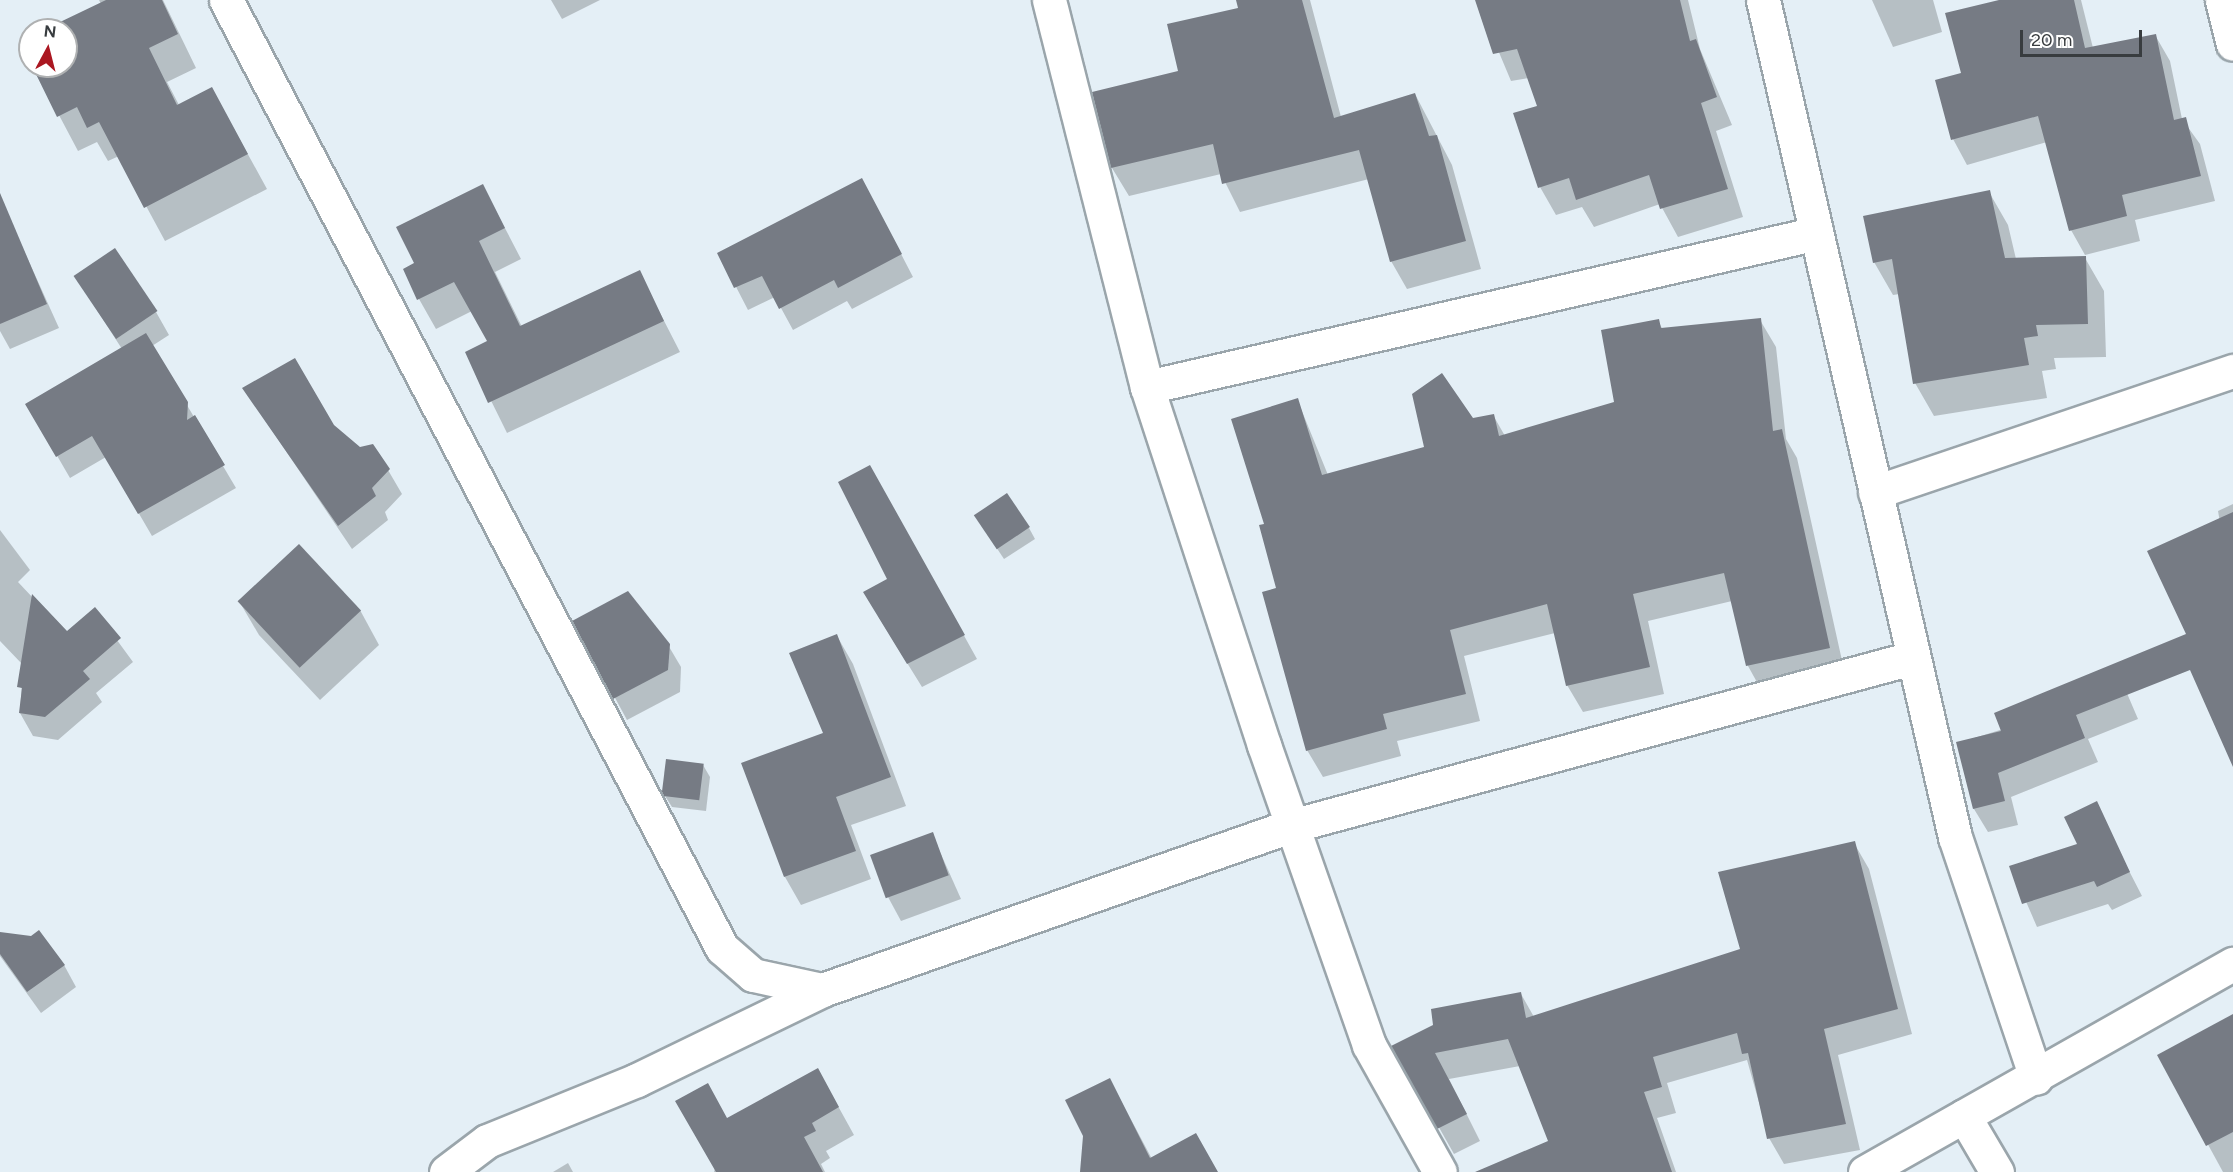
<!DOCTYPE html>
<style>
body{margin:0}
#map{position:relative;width:2233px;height:1172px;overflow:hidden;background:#e4eff6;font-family:Figtree,sans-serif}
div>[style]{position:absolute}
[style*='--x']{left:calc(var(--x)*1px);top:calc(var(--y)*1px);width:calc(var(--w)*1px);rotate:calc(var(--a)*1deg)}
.shadow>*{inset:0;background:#0003}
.building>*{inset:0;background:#767b84;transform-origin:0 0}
.roads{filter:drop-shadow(2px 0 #9aa5ab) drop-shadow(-2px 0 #9aa5ab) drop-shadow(0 2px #9aa5ab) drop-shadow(0 -2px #9aa5ab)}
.minor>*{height:33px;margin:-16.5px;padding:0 16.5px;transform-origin:16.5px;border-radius:16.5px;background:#fff}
span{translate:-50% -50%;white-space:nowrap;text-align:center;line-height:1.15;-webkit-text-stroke:6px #fff;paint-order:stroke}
.north{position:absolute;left:18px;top:18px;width:60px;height:60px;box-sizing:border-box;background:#fff;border:2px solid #afb1b2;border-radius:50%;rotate:7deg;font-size:16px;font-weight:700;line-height:24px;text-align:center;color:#383c3f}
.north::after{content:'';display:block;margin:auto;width:21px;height:27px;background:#ab1721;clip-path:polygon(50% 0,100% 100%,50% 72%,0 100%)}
.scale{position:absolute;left:2020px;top:30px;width:122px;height:27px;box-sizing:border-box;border:3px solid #383c3f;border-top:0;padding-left:8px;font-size:18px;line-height:21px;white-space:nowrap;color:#383c3f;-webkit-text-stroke:4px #fff;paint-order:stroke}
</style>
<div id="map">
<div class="shadow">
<div style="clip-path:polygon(99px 0,163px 0,196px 68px,167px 82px,179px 105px,212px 89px,267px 189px,165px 241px,119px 156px,108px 161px,97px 142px,78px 151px,33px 66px,66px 66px,66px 30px,60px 24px,101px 4px)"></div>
<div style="clip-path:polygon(551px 0,600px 0,562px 19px)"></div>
<div style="clip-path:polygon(1237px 0,1310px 0,1341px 117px,1415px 94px,1452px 165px,1481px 269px,1407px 289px,1391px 261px,1369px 179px,1240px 212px,1221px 174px,1129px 196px,1112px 168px,1094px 93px,1180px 72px,1239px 9px)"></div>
<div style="clip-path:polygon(1477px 0,1688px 0,1700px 49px,1732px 125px,1716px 131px,1743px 217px,1678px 237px,1660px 204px,1594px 227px,1582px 207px,1556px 215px,1540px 187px,1539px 106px,1529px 78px,1511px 81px)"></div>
<div style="clip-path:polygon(1872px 0,1933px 0,1942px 32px,1893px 47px)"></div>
<div style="clip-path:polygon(2005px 0,2081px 0,2093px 48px,2155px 35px,2170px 61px,2182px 119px,2200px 144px,2215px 201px,2135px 220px,2140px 241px,2085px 255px,2071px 230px,2047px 142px,1967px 165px,1953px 139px,1962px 74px)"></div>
<div style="clip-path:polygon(483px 186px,521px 259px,495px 272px,522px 327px,639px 272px,680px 352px,507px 433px,467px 352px,489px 342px,472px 311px,436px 329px,419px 299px,416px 264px)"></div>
<div style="clip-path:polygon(1989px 192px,2008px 225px,2016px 259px,2085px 258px,2104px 291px,2106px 357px,2054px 358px,2056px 369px,2042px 371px,2047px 398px,1934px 416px,1915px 383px,1900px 294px,1893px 295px,1874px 262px)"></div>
<div style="clip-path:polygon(874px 202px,913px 277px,852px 309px,847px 301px,793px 330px,775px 297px,748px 310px,719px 254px)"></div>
<div style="clip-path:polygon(21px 244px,59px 328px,10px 349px,0 331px,0 253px)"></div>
<div style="clip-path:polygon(75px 276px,156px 312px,169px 335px,152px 346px,236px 488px,152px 536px,106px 457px,70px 478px,27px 404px,122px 349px)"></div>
<div style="clip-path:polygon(1760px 320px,1776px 347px,1786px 439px,1797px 458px,1845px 674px,1763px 693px,1748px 666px,1732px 601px,1648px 621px,1664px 694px,1583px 712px,1567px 685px,1555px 633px,1464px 656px,1480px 721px,1397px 741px,1401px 756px,1323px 777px,1307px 750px,1266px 525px,1297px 399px,1328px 475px,1425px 448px,1472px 420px,1493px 415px,1505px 436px,1616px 403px,1658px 321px,1663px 330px)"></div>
<div style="clip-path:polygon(244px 389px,333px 426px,388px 470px,402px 494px,385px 512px,388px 520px,352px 549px)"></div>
<div style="clip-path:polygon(883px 490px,977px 659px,922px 687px,878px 616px,889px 579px)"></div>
<div style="clip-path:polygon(2233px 504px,2233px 598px,2218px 511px)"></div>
<div style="clip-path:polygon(982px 526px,1029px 528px,1035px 539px,1004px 559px)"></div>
<div style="clip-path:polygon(0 530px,30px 570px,18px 582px,66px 633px,95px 610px,133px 662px,96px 693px,102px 702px,58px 740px,33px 736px,20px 713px,23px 665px,0 641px)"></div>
<div style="clip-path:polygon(239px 601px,360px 610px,379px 645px,320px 700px,259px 635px)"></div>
<div style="clip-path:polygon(574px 622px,668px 645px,681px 667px,680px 692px,627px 720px)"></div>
<div style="clip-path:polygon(837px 636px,853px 664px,906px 806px,851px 825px,871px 879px,801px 905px,785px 877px,825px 734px)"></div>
<div style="clip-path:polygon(2126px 691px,2138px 719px,2088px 739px,2098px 762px,2011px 797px,2018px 825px,1988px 832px,1974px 809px,1958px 743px)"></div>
<div style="clip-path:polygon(703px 765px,710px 777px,706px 811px,672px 807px,665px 796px)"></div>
<div style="clip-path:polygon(2107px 828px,2142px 896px,2112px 910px,2108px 904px,2037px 927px,2011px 867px,2079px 845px)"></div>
<div style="clip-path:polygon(932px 834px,961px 899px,901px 921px,888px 897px)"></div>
<div style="clip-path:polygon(1854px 843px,1869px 869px,1912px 1034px,1838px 1055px,1860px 1150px,1784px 1164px,1769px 1138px,1747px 1060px,1667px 1083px,1676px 1113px,1657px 1118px,1676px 1172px,1516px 1172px,1550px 1142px,1520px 1066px,1449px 1079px,1480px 1141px,1454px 1154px,1393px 1046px,1521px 994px,1534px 1017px,1742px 950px)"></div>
<div style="clip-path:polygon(0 934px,31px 938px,64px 965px,76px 987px,41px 1013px,0 956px)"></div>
<div style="clip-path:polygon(2233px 1016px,2233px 1172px,2223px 1172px,2159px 1055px)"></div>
<div style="clip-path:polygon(1110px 1080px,1152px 1159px,1217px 1172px,1084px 1172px)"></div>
<div style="clip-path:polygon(833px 1097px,854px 1135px,826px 1151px,830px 1158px,821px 1164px,825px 1172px,714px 1172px,727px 1119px)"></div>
<div style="clip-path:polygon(568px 1163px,573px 1172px,553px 1172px)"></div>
</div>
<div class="building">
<div style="clip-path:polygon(106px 0,162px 0,178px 34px,149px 48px,177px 105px,212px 87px,248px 154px,144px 208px,99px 122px,87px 128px,77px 107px,57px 117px,32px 66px,66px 66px,66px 30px,58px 23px)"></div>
<div style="clip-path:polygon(1236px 0,1302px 0,1334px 118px,1415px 93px,1429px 136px,1437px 135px,1466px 241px,1390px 262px,1359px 150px,1222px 184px,1213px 144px,1111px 168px,1092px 92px,1178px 71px,1167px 24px,1238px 8px)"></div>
<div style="clip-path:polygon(1475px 0,1680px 0,1690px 41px,1696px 39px,1717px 97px,1701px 103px,1728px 189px,1660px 209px,1649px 175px,1576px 200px,1569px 178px,1538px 188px,1513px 113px,1537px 106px,1517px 49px,1493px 54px)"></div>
<div style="clip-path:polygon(1999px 0,2074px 0,2085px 48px,2156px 34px,2174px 120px,2186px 117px,2201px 176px,2122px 195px,2127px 216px,2069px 231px,2038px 116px,1951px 140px,1935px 80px,1961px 73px,1945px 13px)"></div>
<div style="clip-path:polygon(862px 178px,902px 254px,838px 288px,834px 280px,779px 309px,762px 276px,734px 288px,717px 253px)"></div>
<div style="clip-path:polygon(483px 184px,505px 228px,479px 241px,520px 326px,640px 270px,664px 321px,488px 403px,465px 352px,487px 341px,454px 282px,417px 300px,403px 269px,414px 263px,396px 227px)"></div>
<div style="clip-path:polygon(1990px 190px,2005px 258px,2086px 256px,2088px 324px,2036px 325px,2038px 336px,2024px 338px,2029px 365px,1913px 384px,1892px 259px,1873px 263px,1863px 216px)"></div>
<div style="clip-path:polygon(0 193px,47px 304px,0 324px)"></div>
<div style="left:115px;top:248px;width:76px;height:50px;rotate:56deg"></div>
<div style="clip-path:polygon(1761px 318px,1773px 431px,1782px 429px,1830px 648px,1746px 666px,1724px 573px,1633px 594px,1650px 667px,1566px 686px,1547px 604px,1450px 630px,1466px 694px,1383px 714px,1387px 729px,1306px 751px,1262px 592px,1276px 588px,1259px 525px,1264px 524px,1231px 419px,1298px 398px,1322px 475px,1424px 447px,1412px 394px,1442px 373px,1473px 418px,1494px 414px,1499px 436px,1614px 402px,1601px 330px,1659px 319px,1661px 328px)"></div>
<div style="clip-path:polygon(146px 333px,188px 402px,187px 420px,195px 415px,225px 465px,138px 514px,92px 436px,56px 457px,25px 404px)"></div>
<div style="clip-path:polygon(295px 358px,334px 425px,360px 447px,373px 444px,390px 469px,372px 488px,376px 496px,338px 526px,242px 388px)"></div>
<div style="clip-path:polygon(870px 465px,965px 635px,907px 664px,863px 592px,887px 579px,838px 482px)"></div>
<div style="left:1007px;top:493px;width:41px;height:40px;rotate:56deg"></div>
<div style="clip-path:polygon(2233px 512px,2233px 767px,2190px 670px,2076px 715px,2085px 738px,1998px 773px,2005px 801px,1973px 809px,1956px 742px,2001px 731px,1994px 713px,2186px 634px,2147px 551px)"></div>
<div style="left:299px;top:544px;width:91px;height:84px;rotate:47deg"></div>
<div style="clip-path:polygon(628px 591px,670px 644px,668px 670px,613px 699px,572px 621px)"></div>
<div style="clip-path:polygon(32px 594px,67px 631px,95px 607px,121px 638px,83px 671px,90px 679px,45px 717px,19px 713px,22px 688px,17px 687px)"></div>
<div style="clip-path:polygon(837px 634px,891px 777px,836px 797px,856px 851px,784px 877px,741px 763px,823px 733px,789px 653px)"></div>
<div style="left:666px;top:759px;width:38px;height:37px;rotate:7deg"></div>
<div style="clip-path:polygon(2097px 801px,2130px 872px,2097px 887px,2094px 881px,2022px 904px,2009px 866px,2077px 844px,2064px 817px)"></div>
<div style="left:933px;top:832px;width:46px;height:67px;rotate:70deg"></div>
<div style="clip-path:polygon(1855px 841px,1898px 1009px,1824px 1029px,1846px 1124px,1767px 1139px,1748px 1053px,1742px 1054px,1737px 1033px,1653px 1057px,1662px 1087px,1644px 1092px,1672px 1172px,1475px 1172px,1548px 1141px,1508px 1039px,1435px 1053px,1467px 1114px,1437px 1129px,1391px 1046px,1433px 1025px,1431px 1009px,1521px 992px,1526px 1018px,1740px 949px,1718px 872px)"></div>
<div style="clip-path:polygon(39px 930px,65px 965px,27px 992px,0 954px,0 932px,31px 936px)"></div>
<div style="clip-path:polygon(2233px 1014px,2233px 1132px,2206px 1146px,2157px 1055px)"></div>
<div style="clip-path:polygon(818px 1068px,839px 1107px,812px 1123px,816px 1131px,804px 1137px,823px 1172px,716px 1172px,675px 1101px,708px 1083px,727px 1118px)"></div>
<div style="clip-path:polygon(1110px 1078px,1150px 1158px,1196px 1133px,1218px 1172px,1080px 1172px,1083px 1136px,1065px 1100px)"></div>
</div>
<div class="roads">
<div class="minor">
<div style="--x:226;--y:0;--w:1070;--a:62.38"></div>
<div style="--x:722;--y:948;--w:41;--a:41.1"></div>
<div style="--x:753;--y:975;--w:71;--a:12.3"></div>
<div style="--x:1049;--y:0;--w:399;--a:75.8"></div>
<div style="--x:1147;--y:387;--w:377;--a:71.9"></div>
<div style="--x:1264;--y:745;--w:318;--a:70.7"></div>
<div style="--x:1369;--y:1045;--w:145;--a:60.8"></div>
<div style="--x:1763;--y:0;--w:859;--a:77.08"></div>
<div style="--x:1955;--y:837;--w:254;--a:71.4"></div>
<div style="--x:2222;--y:0;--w:45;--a:76"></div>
<div style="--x:1147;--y:387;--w:687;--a:-12.94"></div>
<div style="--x:1875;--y:492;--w:378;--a:-18.7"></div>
<div style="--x:1964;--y:1116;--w:65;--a:59.5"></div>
<div style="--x:446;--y:1172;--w:51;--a:-37.1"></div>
<div style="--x:487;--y:1141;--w:162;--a:-22.1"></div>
<div style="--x:637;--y:1080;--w:206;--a:-25.9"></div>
<div style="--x:822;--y:990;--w:497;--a:-19.3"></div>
<div style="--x:1291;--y:826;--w:643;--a:-15.14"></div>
<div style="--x:1865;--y:1172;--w:423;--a:-29.5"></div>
</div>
</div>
<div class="north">N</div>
<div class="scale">20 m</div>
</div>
